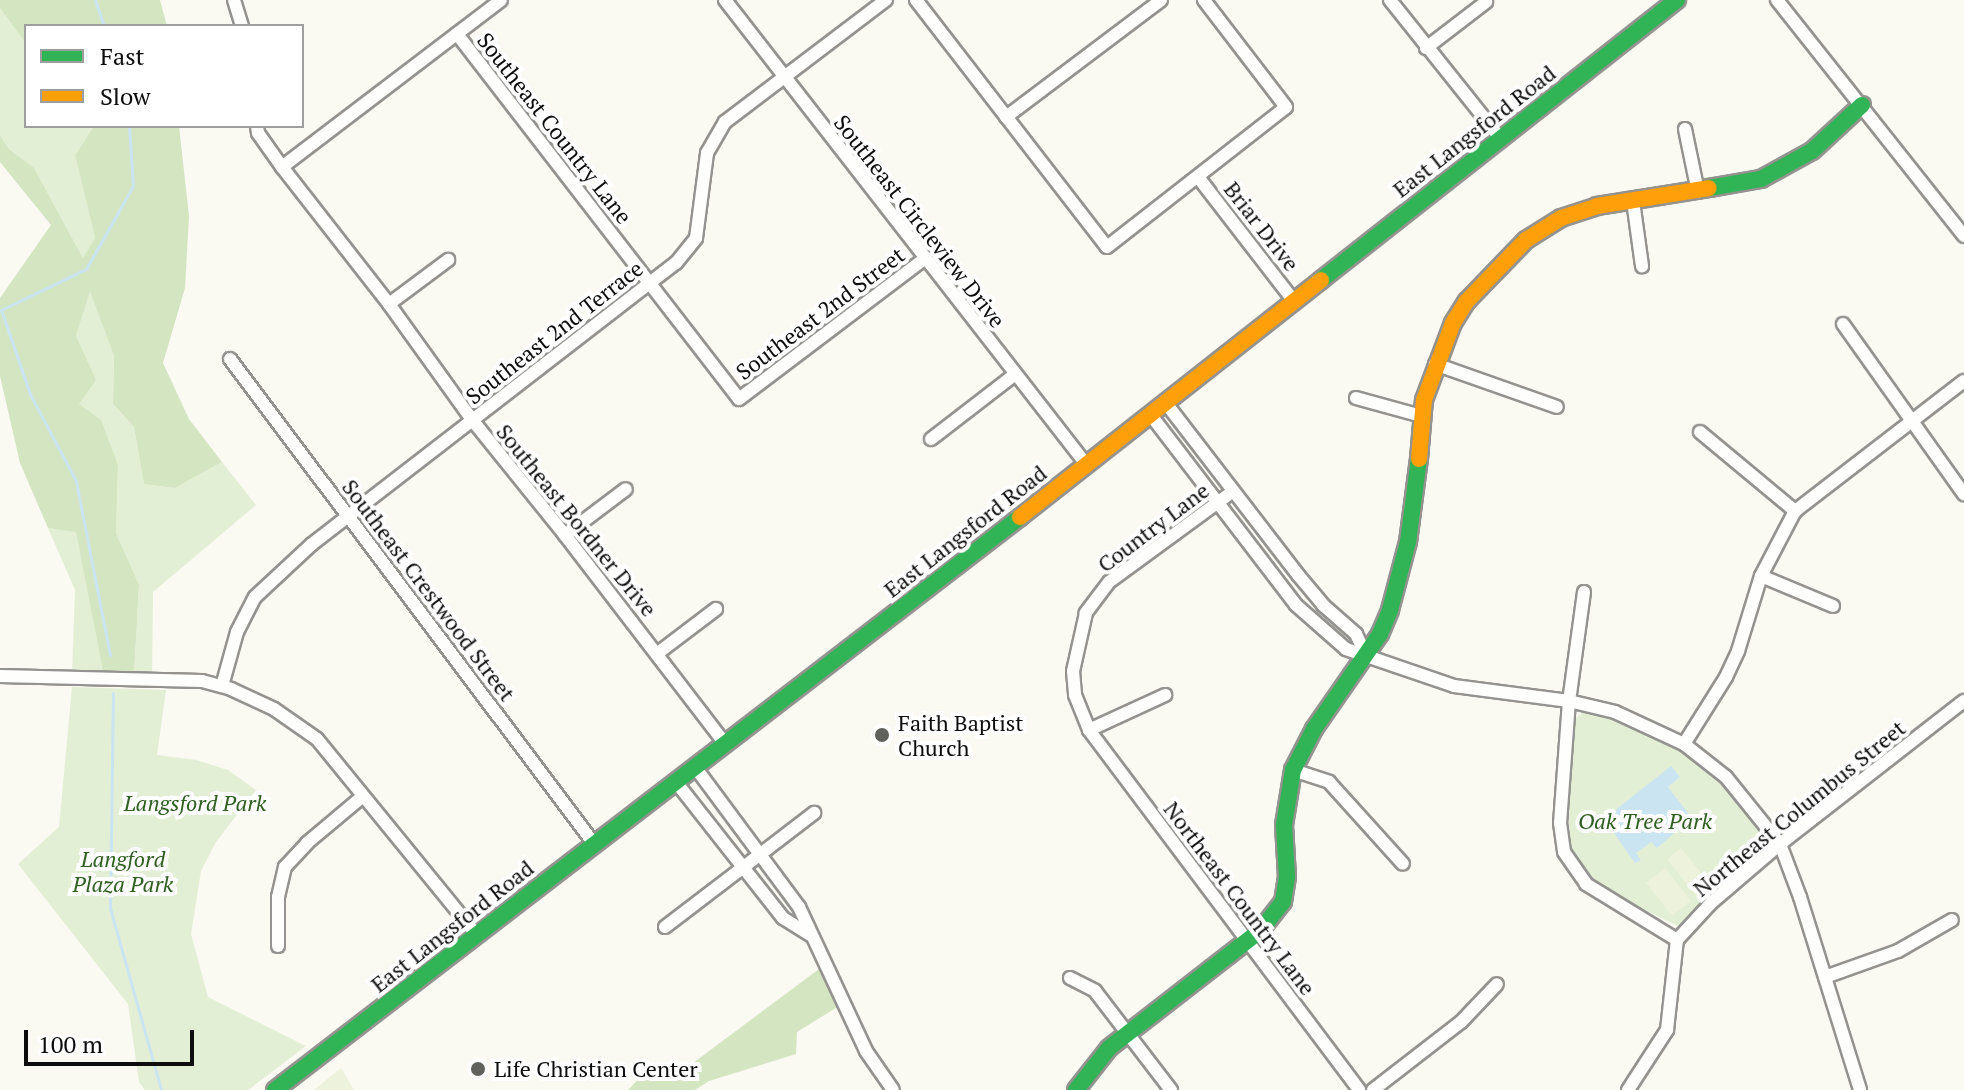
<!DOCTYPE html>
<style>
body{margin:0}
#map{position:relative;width:1964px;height:1090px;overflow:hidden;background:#faf9f2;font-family:"PT Serif",serif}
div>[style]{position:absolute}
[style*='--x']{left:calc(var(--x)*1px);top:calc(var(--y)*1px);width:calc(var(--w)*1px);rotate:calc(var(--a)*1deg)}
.green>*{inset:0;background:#e3efd4}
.forest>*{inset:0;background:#d4e5c2}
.pitch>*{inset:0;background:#edf2dd;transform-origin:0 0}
.water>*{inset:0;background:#cbe4f1}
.stream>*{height:3px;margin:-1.5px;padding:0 1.5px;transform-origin:1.5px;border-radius:1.5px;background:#cbe4f1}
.roads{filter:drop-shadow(2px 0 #949390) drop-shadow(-2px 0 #949390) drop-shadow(0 2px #949390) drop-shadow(0 -2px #949390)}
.street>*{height:12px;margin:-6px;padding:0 6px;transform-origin:6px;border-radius:6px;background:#fefefd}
.fast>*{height:16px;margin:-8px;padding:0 8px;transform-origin:8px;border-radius:8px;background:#30b455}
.slow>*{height:16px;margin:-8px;padding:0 8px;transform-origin:8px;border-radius:8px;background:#ff9f0a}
.dots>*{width:22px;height:22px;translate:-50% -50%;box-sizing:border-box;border:4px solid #fff;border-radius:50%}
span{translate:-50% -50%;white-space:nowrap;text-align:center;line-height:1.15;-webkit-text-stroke:8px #fff;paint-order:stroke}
.street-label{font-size:22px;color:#0d0d0d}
.poi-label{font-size:22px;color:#0d0d0d}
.left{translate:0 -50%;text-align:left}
.park-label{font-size:22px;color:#2f6022;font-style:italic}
.legend{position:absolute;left:24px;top:24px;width:280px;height:104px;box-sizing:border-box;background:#fff;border:2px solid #9e9e9e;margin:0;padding:10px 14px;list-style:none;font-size:24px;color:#0d0d0d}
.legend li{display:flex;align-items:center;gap:16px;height:40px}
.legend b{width:40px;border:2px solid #9e9e9e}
.scale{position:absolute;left:24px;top:1030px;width:170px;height:36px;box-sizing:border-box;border:4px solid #0d0d0d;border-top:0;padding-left:10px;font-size:24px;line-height:28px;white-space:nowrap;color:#0d0d0d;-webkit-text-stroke:6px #fff;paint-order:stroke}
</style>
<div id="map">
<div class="green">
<div style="clip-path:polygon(0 8px,26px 44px,26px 126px,94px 126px,75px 155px,95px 238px,83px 258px,34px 168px,9px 149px,0 135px)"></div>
<div style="clip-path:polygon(90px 289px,114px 356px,113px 404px,134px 427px,144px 484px,175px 488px,222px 462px,256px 505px,153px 592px,152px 676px,134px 675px,139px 586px,116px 533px,118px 465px,79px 404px,76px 336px)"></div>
<div style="clip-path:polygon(48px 528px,76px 531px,103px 672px,72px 673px,75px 590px)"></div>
<div style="clip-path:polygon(72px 687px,166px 690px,157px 755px,196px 760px,228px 770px,256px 790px,216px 842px,201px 871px,191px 934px,208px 997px,306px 1046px,248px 1090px,145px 1090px,139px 1082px,128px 1004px,18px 864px,59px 827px)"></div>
<div style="clip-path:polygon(1585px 710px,1633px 722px,1673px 742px,1708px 768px,1767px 834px,1771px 845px,1682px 928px,1608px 892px,1581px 872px,1568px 847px,1564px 817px,1571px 747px,1576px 718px)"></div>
</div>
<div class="forest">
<div style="clip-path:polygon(0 0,160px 0,167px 26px,26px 26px,26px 44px,0 8px)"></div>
<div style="clip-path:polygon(94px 126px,179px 126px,189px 216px,185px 288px,163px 363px,189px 419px,222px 462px,175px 488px,144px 484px,134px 427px,113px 404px,114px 356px,90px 291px,76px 336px,96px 380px,79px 404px,101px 420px,118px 465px,116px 533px,139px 585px,134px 675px,103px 672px,76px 532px,48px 528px,20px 463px,0 376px,0 298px,51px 225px,0 162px,0 135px,9px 149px,34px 168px,83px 258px,95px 238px,75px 155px)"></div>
<div style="clip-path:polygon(823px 966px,839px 1006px,797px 1032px,796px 1054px,709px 1081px,695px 1090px,628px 1090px,646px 1071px,685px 1069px)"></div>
</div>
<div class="pitch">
<div style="left:1681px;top:848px;width:40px;height:18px;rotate:51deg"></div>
<div style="left:1665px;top:868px;width:42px;height:24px;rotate:52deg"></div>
<div style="clip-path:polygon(341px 1068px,354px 1090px,314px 1090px)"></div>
</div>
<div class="water">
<div style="clip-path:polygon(1671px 766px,1680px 777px,1668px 787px,1692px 818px,1657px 848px,1651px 842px,1636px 853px,1641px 860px,1635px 863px,1604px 819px)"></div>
</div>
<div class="stream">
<div style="--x:95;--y:0;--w:28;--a:71"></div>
<div style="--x:110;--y:655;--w:177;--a:-101.1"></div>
<div style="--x:76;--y:481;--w:98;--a:-117.9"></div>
<div style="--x:30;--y:394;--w:89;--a:-109"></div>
<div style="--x:1;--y:310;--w:94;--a:-25.8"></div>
<div style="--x:86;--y:269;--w:95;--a:-60.5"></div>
<div style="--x:133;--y:186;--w:60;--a:-93.8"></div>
<div style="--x:113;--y:693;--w:215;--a:90.8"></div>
<div style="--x:110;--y:908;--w:189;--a:74.3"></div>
</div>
<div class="roads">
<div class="street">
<div style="--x:234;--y:0;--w:27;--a:73"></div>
<div style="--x:725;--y:0;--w:588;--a:52.12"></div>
<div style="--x:916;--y:0;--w:312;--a:52.3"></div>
<div style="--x:1107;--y:247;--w:227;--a:-38"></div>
<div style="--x:1286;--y:107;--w:135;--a:-127.5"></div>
<div style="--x:1390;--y:0;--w:176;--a:51.4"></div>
<div style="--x:1777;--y:0;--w:301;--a:51.6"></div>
<div style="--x:457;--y:34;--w:461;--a:52.3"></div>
<div style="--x:739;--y:399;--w:232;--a:-37.1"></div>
<div style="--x:1426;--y:48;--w:76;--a:-37.5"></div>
<div style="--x:1006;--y:117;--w:194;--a:-37"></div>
<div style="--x:257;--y:126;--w:7;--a:82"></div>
<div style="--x:258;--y:133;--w:42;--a:54.8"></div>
<div style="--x:282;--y:167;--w:174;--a:52"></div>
<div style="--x:389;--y:304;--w:144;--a:54.3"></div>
<div style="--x:473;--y:421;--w:146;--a:51.1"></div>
<div style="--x:565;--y:535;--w:265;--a:52.5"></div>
<div style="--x:1685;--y:129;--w:64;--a:78.3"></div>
<div style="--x:282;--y:167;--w:275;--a:-37.3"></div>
<div style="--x:1198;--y:177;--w:157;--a:52.3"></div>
<div style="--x:1633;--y:201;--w:66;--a:82.1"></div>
<div style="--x:389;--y:304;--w:74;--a:-36.7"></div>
<div style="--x:1843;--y:324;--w:209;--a:54.6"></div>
<div style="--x:230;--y:359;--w:608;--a:53.09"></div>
<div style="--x:1435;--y:364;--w:129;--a:19.4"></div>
<div style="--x:1356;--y:398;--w:68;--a:15.3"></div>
<div style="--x:1165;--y:402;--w:220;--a:52.4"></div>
<div style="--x:1299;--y:576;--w:38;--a:50"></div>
<div style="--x:1323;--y:605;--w:44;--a:41.3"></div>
<div style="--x:1356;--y:634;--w:21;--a:65"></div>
<div style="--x:1150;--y:414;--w:240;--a:52.6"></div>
<div style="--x:1296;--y:605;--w:67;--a:41.3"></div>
<div style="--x:1346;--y:649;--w:114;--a:18.9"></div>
<div style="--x:1454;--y:686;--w:116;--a:7.4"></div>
<div style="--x:1569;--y:701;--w:47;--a:13.4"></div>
<div style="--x:1615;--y:712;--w:76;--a:24.9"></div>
<div style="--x:1684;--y:744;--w:53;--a:38.2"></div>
<div style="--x:1726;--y:777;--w:86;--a:51.1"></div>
<div style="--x:1780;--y:844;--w:57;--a:69.3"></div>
<div style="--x:1800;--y:897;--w:202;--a:72.7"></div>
<div style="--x:1700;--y:432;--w:124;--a:39.7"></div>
<div style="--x:931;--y:439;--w:105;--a:-37.6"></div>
<div style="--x:1232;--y:492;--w:152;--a:143.8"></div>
<div style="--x:1109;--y:582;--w:39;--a:127"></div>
<div style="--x:1086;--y:613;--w:59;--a:102.6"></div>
<div style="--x:1073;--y:671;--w:24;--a:85"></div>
<div style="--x:1075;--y:695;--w:38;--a:68"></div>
<div style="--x:1089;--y:730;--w:450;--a:53.1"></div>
<div style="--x:565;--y:535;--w:76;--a:-37"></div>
<div style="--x:1761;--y:576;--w:78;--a:22.6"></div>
<div style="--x:1584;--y:592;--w:110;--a:97.8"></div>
<div style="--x:1569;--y:701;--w:122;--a:94.2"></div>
<div style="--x:1560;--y:823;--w:29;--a:82"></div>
<div style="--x:1564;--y:852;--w:39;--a:55"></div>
<div style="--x:1586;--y:884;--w:107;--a:31.6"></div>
<div style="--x:658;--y:653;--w:73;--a:-37.2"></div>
<div style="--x:0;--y:676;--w:202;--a:1.4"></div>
<div style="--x:202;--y:681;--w:30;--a:15"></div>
<div style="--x:231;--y:689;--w:47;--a:24.9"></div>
<div style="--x:274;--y:709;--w:52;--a:34.9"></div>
<div style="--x:317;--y:739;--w:253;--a:50.8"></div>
<div style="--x:222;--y:686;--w:56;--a:-74.5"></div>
<div style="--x:237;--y:632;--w:39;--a:-63"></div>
<div style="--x:255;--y:597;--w:78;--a:-42.9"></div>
<div style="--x:312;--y:544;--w:460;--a:-37.7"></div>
<div style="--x:676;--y:263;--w:32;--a:-51"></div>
<div style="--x:696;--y:238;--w:86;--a:-82.6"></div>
<div style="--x:707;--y:153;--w:36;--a:-60"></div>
<div style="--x:725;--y:122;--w:202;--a:-37.2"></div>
<div style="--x:1089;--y:730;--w:84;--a:-24.7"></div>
<div style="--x:1684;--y:744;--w:79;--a:-57.9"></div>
<div style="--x:1726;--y:677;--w:29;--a:-65"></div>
<div style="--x:1738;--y:651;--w:78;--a:-73"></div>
<div style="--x:1761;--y:576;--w:73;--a:-62.4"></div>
<div style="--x:1795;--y:511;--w:213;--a:-37.6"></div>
<div style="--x:695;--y:767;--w:174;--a:53.4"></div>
<div style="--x:799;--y:907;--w:159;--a:65"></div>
<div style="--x:866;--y:1051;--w:47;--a:55.3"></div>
<div style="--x:1293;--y:770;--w:38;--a:18"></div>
<div style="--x:1329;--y:782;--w:110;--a:47.9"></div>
<div style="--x:676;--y:782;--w:173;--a:51.8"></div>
<div style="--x:783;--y:918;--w:32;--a:32"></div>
<div style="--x:665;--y:927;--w:188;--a:-37.4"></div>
<div style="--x:278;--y:946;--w:49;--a:-90"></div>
<div style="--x:278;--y:897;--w:31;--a:-77"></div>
<div style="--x:285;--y:867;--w:33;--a:-47"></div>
<div style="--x:307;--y:843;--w:73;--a:-40"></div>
<div style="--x:1825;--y:977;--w:77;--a:-19.6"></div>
<div style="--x:1898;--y:951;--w:62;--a:-29.9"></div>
<div style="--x:1070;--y:978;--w:28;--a:27"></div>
<div style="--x:1095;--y:991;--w:125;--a:52.5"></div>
<div style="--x:1373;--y:1090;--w:111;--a:-37.7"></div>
<div style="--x:1461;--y:1022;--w:52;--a:-46.5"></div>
<div style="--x:1628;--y:1090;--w:72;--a:-57"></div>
<div style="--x:1667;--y:1030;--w:91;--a:-83.7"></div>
<div style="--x:1677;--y:940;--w:50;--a:-47.4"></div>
<div style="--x:1711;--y:903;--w:91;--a:-40.5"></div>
<div style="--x:1780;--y:844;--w:233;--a:-37.9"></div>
</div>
<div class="fast">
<div style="--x:1709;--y:188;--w:53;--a:-9.8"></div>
<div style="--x:1761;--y:179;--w:58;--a:-28.8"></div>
<div style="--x:1812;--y:151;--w:68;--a:-42.6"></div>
<div style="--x:1321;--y:280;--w:453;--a:-38.2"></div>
<div style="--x:275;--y:1090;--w:940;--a:-37.56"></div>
<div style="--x:1076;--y:1090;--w:53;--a:-51.8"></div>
<div style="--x:1109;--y:1048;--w:191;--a:-37.8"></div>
<div style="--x:1260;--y:931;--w:37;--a:-52"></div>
<div style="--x:1283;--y:902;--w:25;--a:-81"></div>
<div style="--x:1287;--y:877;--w:52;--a:-93.3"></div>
<div style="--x:1284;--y:825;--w:56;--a:-80.7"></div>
<div style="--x:1293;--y:770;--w:46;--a:-62.9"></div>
<div style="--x:1314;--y:729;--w:116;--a:-55.2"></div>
<div style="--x:1380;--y:634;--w:26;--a:-67"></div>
<div style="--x:1390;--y:610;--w:70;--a:-75.2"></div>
<div style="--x:1408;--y:542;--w:84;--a:-82.5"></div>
</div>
<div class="slow">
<div style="--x:1419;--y:459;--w:59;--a:-85.2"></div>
<div style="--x:1424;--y:400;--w:82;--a:-69.4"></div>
<div style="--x:1453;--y:323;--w:26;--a:-58"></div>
<div style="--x:1467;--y:301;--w:85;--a:-46"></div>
<div style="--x:1526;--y:240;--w:41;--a:-32.2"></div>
<div style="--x:1561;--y:218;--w:38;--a:-18"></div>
<div style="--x:1597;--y:206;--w:113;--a:-9.1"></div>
<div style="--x:1020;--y:517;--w:383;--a:-38.2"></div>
</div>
</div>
<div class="dots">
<div style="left:882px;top:735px;background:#60605d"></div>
<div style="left:478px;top:1069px;background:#60605d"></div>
</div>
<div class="street-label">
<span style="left:555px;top:128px;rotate:52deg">Southeast Country Lane</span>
<span style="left:1474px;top:131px;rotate:-38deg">East Langsford Road</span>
<span style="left:920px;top:221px;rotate:52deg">Southeast Circleview Drive</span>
<span style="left:1262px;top:226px;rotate:52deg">Briar Drive</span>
<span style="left:820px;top:313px;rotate:-37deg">Southeast 2nd Street</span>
<span style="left:554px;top:332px;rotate:-38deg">Southeast 2nd Terrace</span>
<span style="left:577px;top:520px;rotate:51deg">Southeast Bordner Drive</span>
<span style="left:1153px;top:527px;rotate:-37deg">Country Lane</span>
<span style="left:965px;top:531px;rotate:-38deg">East Langsford Road</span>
<span style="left:429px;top:590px;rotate:53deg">Southeast Crestwood Street</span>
<span style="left:1799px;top:808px;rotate:-39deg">Northeast Columbus Street</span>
<span style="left:1240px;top:898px;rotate:53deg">Northeast Country Lane</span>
<span style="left:452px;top:926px;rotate:-38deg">East Langsford Road</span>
</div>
<div class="poi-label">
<span class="left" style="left:898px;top:735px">Faith Baptist<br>Church</span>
<span class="left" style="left:494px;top:1069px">Life Christian Center</span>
</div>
<div class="park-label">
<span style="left:195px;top:803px">Langsford Park</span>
<span style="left:1645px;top:821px">Oak Tree Park</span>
<span style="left:123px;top:871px">Langford<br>Plaza Park</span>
</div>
<ul class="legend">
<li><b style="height:10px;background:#30b455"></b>Fast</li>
<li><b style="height:10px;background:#ff9f0a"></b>Slow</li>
</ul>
<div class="scale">100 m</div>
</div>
